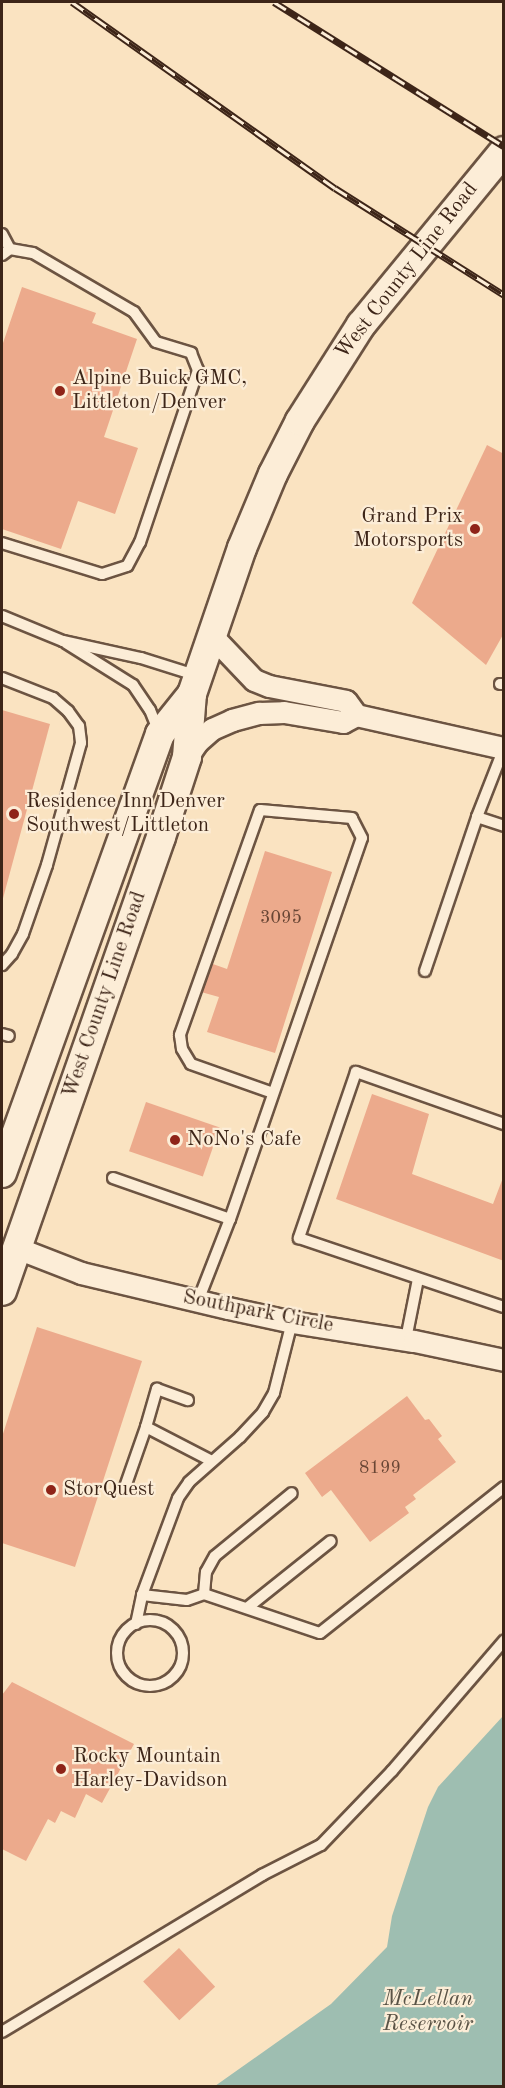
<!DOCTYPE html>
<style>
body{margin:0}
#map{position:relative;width:505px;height:2088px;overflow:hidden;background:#fae3c1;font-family:"Old Standard TT",serif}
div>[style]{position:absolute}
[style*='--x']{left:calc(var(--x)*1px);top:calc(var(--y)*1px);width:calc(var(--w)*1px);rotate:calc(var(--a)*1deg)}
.water>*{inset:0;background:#9ebeb1}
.building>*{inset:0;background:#ecaa8c;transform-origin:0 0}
.roads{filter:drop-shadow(2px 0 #6c5442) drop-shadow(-2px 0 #6c5442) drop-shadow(0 2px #6c5442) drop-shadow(0 -2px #6c5442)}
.service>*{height:10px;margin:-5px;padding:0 5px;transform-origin:5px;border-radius:5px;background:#fcedd7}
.service>.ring{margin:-5px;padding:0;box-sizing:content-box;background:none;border:10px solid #fcedd7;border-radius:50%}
.minor>*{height:21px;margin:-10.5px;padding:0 10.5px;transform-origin:10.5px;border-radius:10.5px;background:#fcedd7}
.secondary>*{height:28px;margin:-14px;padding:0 14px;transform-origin:14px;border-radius:14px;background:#fcedd7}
.rail>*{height:7px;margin-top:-3.5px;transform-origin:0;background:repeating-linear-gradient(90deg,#fcedd7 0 14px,#3d2518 0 28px);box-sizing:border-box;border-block:2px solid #3d2518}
.dots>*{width:16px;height:16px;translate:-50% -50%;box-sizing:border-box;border:3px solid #fcedd7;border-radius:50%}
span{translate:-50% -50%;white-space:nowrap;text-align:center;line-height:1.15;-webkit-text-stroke:4.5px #fcedd7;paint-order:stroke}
.number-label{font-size:18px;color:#694635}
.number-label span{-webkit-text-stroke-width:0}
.street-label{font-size:21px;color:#3d2518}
.poi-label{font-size:21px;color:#3d2518}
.left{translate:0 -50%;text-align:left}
.right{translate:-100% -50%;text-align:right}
.water-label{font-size:22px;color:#5a5346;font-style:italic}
.frame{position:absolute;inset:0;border:3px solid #3d2518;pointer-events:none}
</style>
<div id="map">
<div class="water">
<div style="clip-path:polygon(503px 1716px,503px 2086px,215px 2086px,331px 2004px,387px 1947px,392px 1916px,428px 1807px,438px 1787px)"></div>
</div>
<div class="building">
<div style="clip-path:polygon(22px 287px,96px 313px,92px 323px,137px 339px,104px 437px,138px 448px,115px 514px,78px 501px,61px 549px,2px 529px,2px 346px)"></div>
<div style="clip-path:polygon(487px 445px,504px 454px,504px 633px,486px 665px,412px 603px)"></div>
<div style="clip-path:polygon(2px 710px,50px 724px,2px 902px)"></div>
<div style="clip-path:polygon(265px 851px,332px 872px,275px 1053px,207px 1032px,219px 997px,201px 992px,210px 963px,227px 969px)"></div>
<div style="clip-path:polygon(372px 1094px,429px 1114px,412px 1174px,493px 1204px,504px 1175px,504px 1261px,336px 1199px)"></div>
<div style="left:146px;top:1102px;width:78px;height:52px;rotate:19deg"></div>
<div style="clip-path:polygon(37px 1327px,142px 1361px,75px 1567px,2px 1543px,2px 1437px)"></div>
<div style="clip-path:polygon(407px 1396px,425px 1420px,429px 1419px,442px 1436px,438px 1439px,456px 1462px,413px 1495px,416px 1499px,405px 1507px,409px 1513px,370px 1542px,331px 1490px,322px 1497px,305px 1473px)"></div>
<div style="clip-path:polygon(12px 1682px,134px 1744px,102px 1803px,86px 1794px,75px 1818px,61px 1811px,55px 1823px,48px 1819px,26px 1861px,2px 1849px,2px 1695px)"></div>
<div style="left:179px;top:1948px;width:53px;height:49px;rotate:47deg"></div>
</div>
<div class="roads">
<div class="service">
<div style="--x:2;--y:234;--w:17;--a:62"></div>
<div style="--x:2;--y:255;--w:10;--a:-37"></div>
<div style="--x:10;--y:249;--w:23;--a:10"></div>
<div style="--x:33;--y:253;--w:117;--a:30.3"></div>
<div style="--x:134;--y:312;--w:37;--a:54"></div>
<div style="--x:156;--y:342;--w:37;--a:17"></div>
<div style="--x:191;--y:353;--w:18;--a:68"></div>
<div style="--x:198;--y:370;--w:182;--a:108.6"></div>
<div style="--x:140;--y:542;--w:27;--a:118"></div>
<div style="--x:127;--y:566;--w:26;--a:162"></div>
<div style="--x:102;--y:574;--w:105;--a:-162.8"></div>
<div style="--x:2;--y:616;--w:66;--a:22.3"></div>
<div style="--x:63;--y:641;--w:80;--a:12.3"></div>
<div style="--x:141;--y:658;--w:60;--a:17.5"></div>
<div style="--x:66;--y:643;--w:79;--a:32.1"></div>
<div style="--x:133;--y:685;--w:30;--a:56"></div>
<div style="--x:150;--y:710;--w:22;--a:68"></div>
<div style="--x:2;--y:678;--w:55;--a:21.4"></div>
<div style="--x:53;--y:698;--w:20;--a:41"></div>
<div style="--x:68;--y:711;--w:19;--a:54"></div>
<div style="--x:79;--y:726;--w:17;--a:83"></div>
<div style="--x:81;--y:743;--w:127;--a:105.6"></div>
<div style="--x:47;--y:865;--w:73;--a:109.2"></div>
<div style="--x:23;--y:934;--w:23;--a:119"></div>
<div style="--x:12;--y:954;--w:15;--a:132"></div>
<div style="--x:500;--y:684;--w:4;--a:0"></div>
<div style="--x:504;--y:748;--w:74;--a:111.4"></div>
<div style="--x:477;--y:817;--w:28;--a:18"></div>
<div style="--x:425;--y:971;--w:163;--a:-71.3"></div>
<div style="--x:2;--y:1034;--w:7;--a:16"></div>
<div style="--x:504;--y:1124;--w:157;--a:-160.6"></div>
<div style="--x:356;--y:1072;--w:176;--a:109"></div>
<div style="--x:299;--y:1238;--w:216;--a:18.6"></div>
<div style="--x:113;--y:1178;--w:124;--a:19.3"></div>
<div style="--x:198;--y:1301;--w:88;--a:-68.7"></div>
<div style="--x:230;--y:1219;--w:403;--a:-70.9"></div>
<div style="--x:362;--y:838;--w:22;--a:-117"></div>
<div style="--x:352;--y:818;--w:92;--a:-175"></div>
<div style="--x:260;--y:810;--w:239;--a:109.6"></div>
<div style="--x:180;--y:1035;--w:14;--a:82"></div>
<div style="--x:182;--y:1049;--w:17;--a:59"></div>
<div style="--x:191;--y:1064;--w:87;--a:19.5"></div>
<div style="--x:406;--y:1339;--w:61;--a:-78.7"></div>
<div style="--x:146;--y:1427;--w:40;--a:-74"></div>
<div style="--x:157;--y:1389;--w:33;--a:20"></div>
<div style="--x:125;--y:1487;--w:64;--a:-70.7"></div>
<div style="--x:146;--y:1427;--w:74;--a:27.3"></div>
<div style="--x:204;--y:1594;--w:22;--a:-85"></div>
<div style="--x:206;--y:1572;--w:18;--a:-61"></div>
<div style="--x:215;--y:1556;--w:99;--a:-39.3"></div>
<div style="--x:142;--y:1595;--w:45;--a:6.3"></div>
<div style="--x:187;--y:1600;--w:18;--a:-19"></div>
<div style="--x:204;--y:1594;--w:122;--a:18.6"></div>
<div style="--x:320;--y:1633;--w:235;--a:-38.4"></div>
<div style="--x:247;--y:1608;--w:107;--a:-38.6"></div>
<div class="ring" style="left:117px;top:1620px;width:56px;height:56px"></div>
<div style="--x:136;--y:1624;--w:30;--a:-78"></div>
<div style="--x:142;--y:1595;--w:103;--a:-69.6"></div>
<div style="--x:178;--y:1498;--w:19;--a:-55"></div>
<div style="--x:189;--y:1482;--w:68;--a:-41.4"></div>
<div style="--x:240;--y:1437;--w:34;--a:-47"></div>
<div style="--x:263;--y:1412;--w:22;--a:-60"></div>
<div style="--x:274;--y:1393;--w:73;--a:-75.8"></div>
<div style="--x:2;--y:2032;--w:304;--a:-31.1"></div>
<div style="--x:262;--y:1875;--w:66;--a:-27"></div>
<div style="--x:321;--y:1845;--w:103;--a:-46.2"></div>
<div style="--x:392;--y:1771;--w:172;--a:-49.3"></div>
</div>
<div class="minor">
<div style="--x:213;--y:637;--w:59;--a:46.4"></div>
<div style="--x:254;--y:680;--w:16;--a:22"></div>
<div style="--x:269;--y:686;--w:78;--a:11"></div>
<div style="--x:346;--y:701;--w:17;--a:54"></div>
<div style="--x:187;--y:757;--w:18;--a:-56"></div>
<div style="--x:197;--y:742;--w:20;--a:-41"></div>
<div style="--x:212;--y:729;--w:22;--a:-24"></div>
<div style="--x:232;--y:720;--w:28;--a:-15"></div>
<div style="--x:259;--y:713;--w:25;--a:-2"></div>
<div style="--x:284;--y:712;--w:60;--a:9.6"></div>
<div style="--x:343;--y:722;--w:15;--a:-28"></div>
<div style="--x:356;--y:715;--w:152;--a:12.6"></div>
<div style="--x:17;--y:1248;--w:69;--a:21.3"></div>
<div style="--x:81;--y:1273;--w:151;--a:13.4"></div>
<div style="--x:228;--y:1308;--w:66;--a:12.3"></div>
<div style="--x:292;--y:1322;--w:123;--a:8.9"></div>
<div style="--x:414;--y:1341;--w:92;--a:11.9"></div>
</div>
<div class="secondary">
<div style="--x:2;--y:1173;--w:467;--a:-70.2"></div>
<div style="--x:160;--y:734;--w:51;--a:-51.3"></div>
<div style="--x:2;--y:1291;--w:481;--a:-70.7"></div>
<div style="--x:161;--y:837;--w:84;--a:-72"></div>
<div style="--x:187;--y:757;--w:63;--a:-85.5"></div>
<div style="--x:192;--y:694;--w:154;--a:-71.1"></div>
<div style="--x:242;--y:548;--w:80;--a:-67.3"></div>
<div style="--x:273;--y:474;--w:59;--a:-63"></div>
<div style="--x:300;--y:421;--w:114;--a:-57.6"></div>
<div style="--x:361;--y:325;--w:225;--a:-50.6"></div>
</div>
</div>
<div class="rail">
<div style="--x:72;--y:2;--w:322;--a:35.3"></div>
<div style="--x:335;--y:188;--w:200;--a:32.3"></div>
<div style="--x:274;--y:2;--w:271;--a:32.1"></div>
</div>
<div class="dots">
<div style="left:60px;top:391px;background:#8f2418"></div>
<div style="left:475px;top:529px;background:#8f2418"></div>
<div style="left:14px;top:814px;background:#8f2418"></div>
<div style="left:175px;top:1140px;background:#8f2418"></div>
<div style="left:51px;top:1490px;background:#8f2418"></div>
<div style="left:61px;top:1769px;background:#8f2418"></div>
</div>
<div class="number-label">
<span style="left:281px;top:918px">3095</span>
<span style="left:380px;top:1468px">8199</span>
</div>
<div class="street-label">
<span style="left:407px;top:271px;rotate:-52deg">West County Line Road</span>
<span style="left:105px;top:995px;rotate:-71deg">West County Line Road</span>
<span style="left:258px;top:1312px;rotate:11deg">Southpark Circle</span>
</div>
<div class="poi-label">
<span class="left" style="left:72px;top:391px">Alpine Buick GMC,<br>Littleton/Denver</span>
<span class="right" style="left:463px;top:529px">Grand Prix<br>Motorsports</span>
<span class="left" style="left:26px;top:814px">Residence Inn Denver<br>Southwest/Littleton</span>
<span class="left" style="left:187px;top:1140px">NoNo's Cafe</span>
<span class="left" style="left:63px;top:1490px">StorQuest</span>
<span class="left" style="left:73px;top:1769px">Rocky Mountain<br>Harley-Davidson</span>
</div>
<div class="water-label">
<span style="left:428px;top:2012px">McLellan<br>Reservoir</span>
</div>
<div class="frame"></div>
</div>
